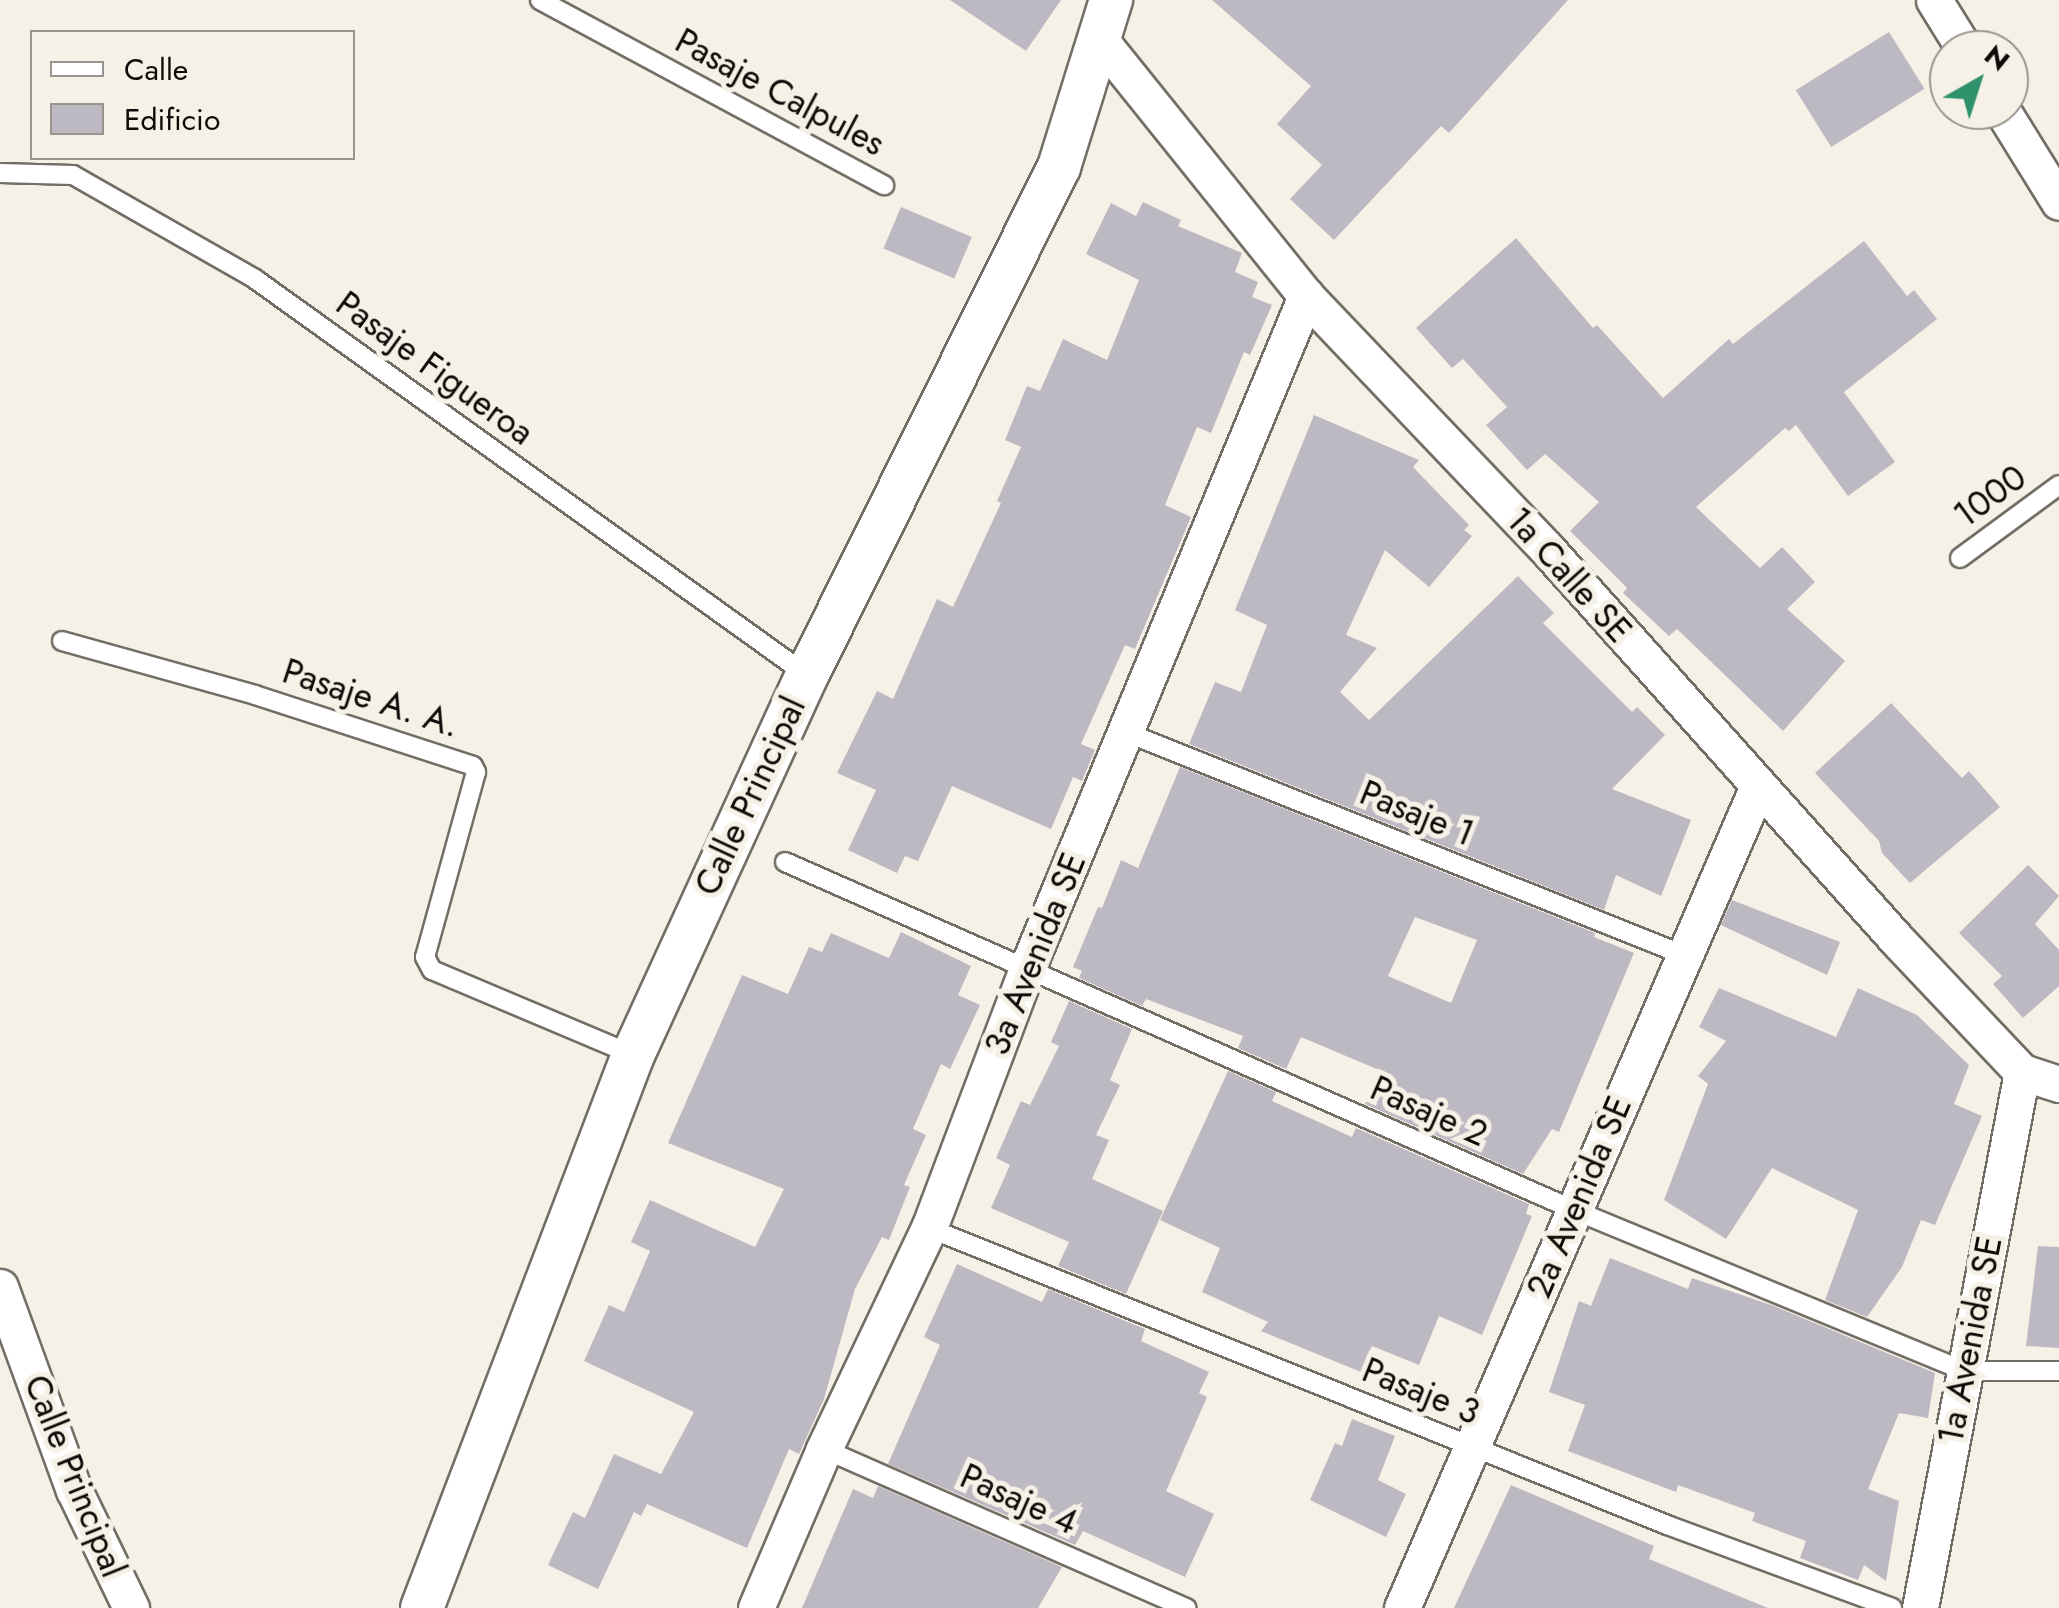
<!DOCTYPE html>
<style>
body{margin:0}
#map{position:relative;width:2059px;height:1608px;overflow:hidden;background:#f6f1e7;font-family:Jost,sans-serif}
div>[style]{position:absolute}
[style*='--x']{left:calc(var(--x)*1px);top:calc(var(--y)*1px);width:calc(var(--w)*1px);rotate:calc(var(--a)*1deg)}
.building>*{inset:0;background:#bdb9c3;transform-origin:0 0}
.roads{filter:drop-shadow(2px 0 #726e65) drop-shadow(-2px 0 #726e65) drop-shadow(0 2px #726e65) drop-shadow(0 -2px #726e65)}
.service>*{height:18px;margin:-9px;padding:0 9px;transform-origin:9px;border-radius:9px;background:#fff}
.minor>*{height:35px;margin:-17.5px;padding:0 17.5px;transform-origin:17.5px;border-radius:17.5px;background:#fff}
.tertiary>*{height:42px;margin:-21px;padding:0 21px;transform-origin:21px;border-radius:21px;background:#fff}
span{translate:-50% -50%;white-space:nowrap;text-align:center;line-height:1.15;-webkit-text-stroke:10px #f6f1e7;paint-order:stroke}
.street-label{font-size:35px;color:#0d0b08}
.legend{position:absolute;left:30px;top:30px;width:325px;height:130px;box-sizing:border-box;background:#f6f1e7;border:2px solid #99958e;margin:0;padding:12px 18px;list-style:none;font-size:30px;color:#0d0b08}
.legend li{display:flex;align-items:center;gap:20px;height:50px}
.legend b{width:50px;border:2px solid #99958e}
.north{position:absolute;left:1929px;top:30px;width:100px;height:100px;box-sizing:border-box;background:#f6f1e7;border:2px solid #99958e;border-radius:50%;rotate:39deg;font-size:28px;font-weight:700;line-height:40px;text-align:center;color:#0d0b08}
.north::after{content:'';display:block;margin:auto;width:35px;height:45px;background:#2f916c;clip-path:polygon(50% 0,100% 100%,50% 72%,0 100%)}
</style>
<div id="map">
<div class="building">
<div style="clip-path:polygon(950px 0,1061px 0,1026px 51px)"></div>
<div style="clip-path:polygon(1212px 0,1568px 0,1449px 133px,1441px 126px,1334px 240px,1290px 199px,1322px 165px,1277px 124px,1311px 86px)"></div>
<div style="left:1889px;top:32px;width:67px;height:110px;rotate:58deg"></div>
<div style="clip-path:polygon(1143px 202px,1181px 220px,1178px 226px,1242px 253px,1235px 272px,1258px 282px,1252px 297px,1272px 305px,1250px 355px,1244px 352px,1211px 433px,1197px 427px,1165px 505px,1191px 517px,1135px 649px,1125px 645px,1081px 744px,1095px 750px,1082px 781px,1073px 777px,1051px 829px,952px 786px,918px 861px,905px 856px,897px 873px,848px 850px,876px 790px,837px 773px,877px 691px,893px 699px,937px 599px,953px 607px,1001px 503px,997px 501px,1021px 447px,1005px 440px,1027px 386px,1040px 391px,1063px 339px,1107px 360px,1139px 280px,1086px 254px,1111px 203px,1136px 216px)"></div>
<div style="left:901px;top:207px;width:77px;height:45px;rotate:23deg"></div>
<div style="clip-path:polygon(1516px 238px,1593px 328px,1597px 325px,1663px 398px,1729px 339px,1733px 344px,1864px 241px,1907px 296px,1914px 290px,1937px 319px,1844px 392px,1895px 462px,1848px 496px,1796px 425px,1789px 431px,1785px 428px,1696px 507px,1760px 568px,1782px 547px,1815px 582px,1787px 609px,1845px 661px,1783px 731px,1677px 629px,1669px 636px,1623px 593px,1627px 588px,1570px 531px,1599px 502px,1545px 454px,1527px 470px,1486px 425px,1507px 407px,1463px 359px,1452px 368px,1416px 328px)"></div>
<div style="clip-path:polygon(1314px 415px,1419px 460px,1413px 467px,1469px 525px,1464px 530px,1472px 536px,1429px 587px,1385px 550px,1346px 635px,1377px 648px,1340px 692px,1369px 720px,1518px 576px,1554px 613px,1543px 623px,1632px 712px,1637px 707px,1665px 735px,1612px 789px,1691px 820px,1661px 896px,1616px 875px,1604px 910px,1189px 744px,1215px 682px,1241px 692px,1267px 625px,1235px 610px)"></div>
<div style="clip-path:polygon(1891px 703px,1962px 778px,1969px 771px,2000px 807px,1910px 883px,1882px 853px,1879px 841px,1815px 773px)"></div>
<div style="clip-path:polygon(evenodd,1180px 767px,1595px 933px,1594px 937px,1634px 953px,1559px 1132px,1552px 1129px,1523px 1174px,1365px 1104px,1379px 1070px,1301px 1037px,1286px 1069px,1238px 1048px,1243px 1036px,1146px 999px,1142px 1006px,1079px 978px,1082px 971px,1073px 967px,1098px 907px,1102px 908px,1121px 860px,1138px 868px,1180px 767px,1415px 917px,1477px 940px,1451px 1003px,1388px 976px,1415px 917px)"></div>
<div style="clip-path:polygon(2028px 865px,2059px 896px,2035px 924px,2059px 950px,2059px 986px,2023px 1018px,1993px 984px,2002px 976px,1959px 933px)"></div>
<div style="clip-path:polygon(1732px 900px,1840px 942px,1827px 975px,1721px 925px)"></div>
<div style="clip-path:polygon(901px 932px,971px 966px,958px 995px,980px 1005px,950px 1069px,941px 1064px,913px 1129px,926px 1135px,904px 1185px,910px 1187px,889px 1240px,882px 1237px,855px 1289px,824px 1399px,799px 1454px,789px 1449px,747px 1548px,647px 1504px,641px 1516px,634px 1512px,598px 1589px,548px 1565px,573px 1512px,585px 1518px,614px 1454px,661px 1474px,694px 1412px,584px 1361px,609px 1305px,624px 1312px,650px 1251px,631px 1242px,650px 1200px,755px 1247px,784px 1189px,668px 1143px,742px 975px,788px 994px,809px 947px,822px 952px,831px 933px,889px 958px)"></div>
<div style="clip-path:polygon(1719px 988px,1836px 1037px,1858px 988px,1917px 1015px,1969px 1065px,1954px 1104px,1982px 1116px,1935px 1225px,1921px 1220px,1902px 1267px,1867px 1317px,1825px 1300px,1858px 1210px,1772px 1168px,1726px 1239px,1664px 1200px,1708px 1084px,1698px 1076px,1726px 1041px,1699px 1027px)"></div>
<div style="clip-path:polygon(1069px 1001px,1132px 1029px,1110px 1080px,1120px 1085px,1096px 1135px,1109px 1140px,1092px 1179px,1163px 1211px,1126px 1294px,1058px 1266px,1069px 1242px,991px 1208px,1010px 1165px,996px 1158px,1021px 1101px,1030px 1105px,1059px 1046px,1051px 1042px)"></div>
<div style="clip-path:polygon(1228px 1071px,1276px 1092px,1272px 1101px,1352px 1137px,1356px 1128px,1529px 1204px,1526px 1214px,1532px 1216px,1482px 1335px,1439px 1316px,1419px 1365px,1372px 1346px,1361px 1372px,1261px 1331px,1268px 1322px,1202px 1292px,1220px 1248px,1160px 1220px)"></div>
<div style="clip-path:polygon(2038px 1246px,2059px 1247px,2059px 1348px,2026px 1346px)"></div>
<div style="clip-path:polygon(1610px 1258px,1688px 1289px,1692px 1278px,1774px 1306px,1935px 1373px,1928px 1418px,1899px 1413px,1868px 1489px,1899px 1501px,1886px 1581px,1864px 1565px,1858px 1580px,1800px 1558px,1806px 1541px,1752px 1521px,1755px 1513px,1678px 1485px,1676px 1492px,1568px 1451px,1585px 1405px,1549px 1392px,1579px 1301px,1591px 1306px)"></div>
<div style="clip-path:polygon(957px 1264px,1042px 1302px,1048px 1289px,1145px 1329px,1141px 1341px,1209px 1372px,1199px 1393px,1207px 1397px,1166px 1491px,1214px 1514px,1185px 1577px,1083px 1531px,1075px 1545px,888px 1464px,940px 1345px,924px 1337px)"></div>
<div style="clip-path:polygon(1352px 1419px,1395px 1436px,1378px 1480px,1406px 1494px,1386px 1537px,1310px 1500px,1335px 1443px,1342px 1446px)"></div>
<div style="clip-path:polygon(1511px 1485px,1654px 1546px,1649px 1559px,1768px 1608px,1454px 1608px)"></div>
<div style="clip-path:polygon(878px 1486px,1062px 1567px,1038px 1608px,802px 1608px,853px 1489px,873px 1498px)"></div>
</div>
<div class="roads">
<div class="service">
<div style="--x:540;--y:0;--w:391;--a:28.3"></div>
<div style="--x:0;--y:173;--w:73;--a:1.6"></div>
<div style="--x:73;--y:175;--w:210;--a:29.7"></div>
<div style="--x:255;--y:279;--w:679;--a:35.66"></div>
<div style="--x:1960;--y:558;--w:123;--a:-36.4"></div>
<div style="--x:62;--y:641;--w:200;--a:15.6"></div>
<div style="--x:255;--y:695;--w:229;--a:18"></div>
<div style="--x:473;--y:766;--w:7;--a:63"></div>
<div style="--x:476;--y:772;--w:192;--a:105.4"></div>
<div style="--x:425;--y:957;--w:15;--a:62"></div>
<div style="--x:432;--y:970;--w:218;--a:22.9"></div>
<div style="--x:1125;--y:732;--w:602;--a:21.75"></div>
<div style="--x:785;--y:862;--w:862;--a:23.8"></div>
<div style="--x:1574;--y:1210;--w:422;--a:22.4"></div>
<div style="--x:1964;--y:1371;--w:95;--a:0"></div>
<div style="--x:929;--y:1228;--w:796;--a:21.92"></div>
<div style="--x:1667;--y:1525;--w:240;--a:20.2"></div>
<div style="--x:824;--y:1449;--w:396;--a:23.7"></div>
</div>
<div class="minor">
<div style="--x:1934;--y:0;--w:59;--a:58.2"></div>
<div style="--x:1101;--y:41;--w:327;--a:51.2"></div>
<div style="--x:1306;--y:296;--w:349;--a:46.4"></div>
<div style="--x:1547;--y:549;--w:526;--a:48.16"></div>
<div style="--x:1898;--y:941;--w:180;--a:46.6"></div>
<div style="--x:2022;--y:1072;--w:39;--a:18"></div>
<div style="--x:2002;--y:110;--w:108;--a:58.2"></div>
<div style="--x:0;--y:1287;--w:216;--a:70"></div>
<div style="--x:74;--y:1490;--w:131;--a:64.2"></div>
<div style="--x:756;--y:1608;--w:173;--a:-66.8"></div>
<div style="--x:824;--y:1449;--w:245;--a:-64.6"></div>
<div style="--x:929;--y:1228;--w:275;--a:-69.3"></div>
<div style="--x:1026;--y:971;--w:731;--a:-67.47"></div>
<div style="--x:1402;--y:1608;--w:896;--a:-66.58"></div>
<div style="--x:1920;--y:1608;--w:546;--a:-79.23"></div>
</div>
<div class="tertiary">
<div style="--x:422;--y:1608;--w:592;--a:-69.12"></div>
<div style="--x:633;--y:1055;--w:418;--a:-65.4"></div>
<div style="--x:807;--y:675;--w:567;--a:-63.62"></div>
<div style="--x:1059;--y:167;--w:175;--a:-72.7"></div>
</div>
</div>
<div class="street-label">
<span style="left:780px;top:92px;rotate:28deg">Pasaje Calpules</span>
<span style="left:435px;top:368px;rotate:36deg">Pasaje Figueroa</span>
<span style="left:1990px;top:496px;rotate:-36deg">1000</span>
<span style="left:1569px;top:575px;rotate:48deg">1a Calle SE</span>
<span style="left:371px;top:698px;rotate:18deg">Pasaje A. A.</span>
<span style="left:750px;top:796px;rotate:-65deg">Calle Principal</span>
<span style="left:1417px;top:813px;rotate:22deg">Pasaje 1</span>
<span style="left:1035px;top:954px;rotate:-68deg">3a Avenida SE</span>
<span style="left:1429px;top:1111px;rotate:24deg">Pasaje 2</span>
<span style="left:1579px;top:1197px;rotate:-67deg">2a Avenida SE</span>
<span style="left:1970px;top:1340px;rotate:-79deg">1a Avenida SE</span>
<span style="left:1421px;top:1391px;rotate:22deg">Pasaje 3</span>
<span style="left:75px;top:1476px;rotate:68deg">Calle Principal</span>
<span style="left:1019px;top:1499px;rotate:24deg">Pasaje 4</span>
</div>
<ul class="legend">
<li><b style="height:12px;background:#fff"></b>Calle</li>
<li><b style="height:28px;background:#bdb9c3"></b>Edificio</li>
</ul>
<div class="north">N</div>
</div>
